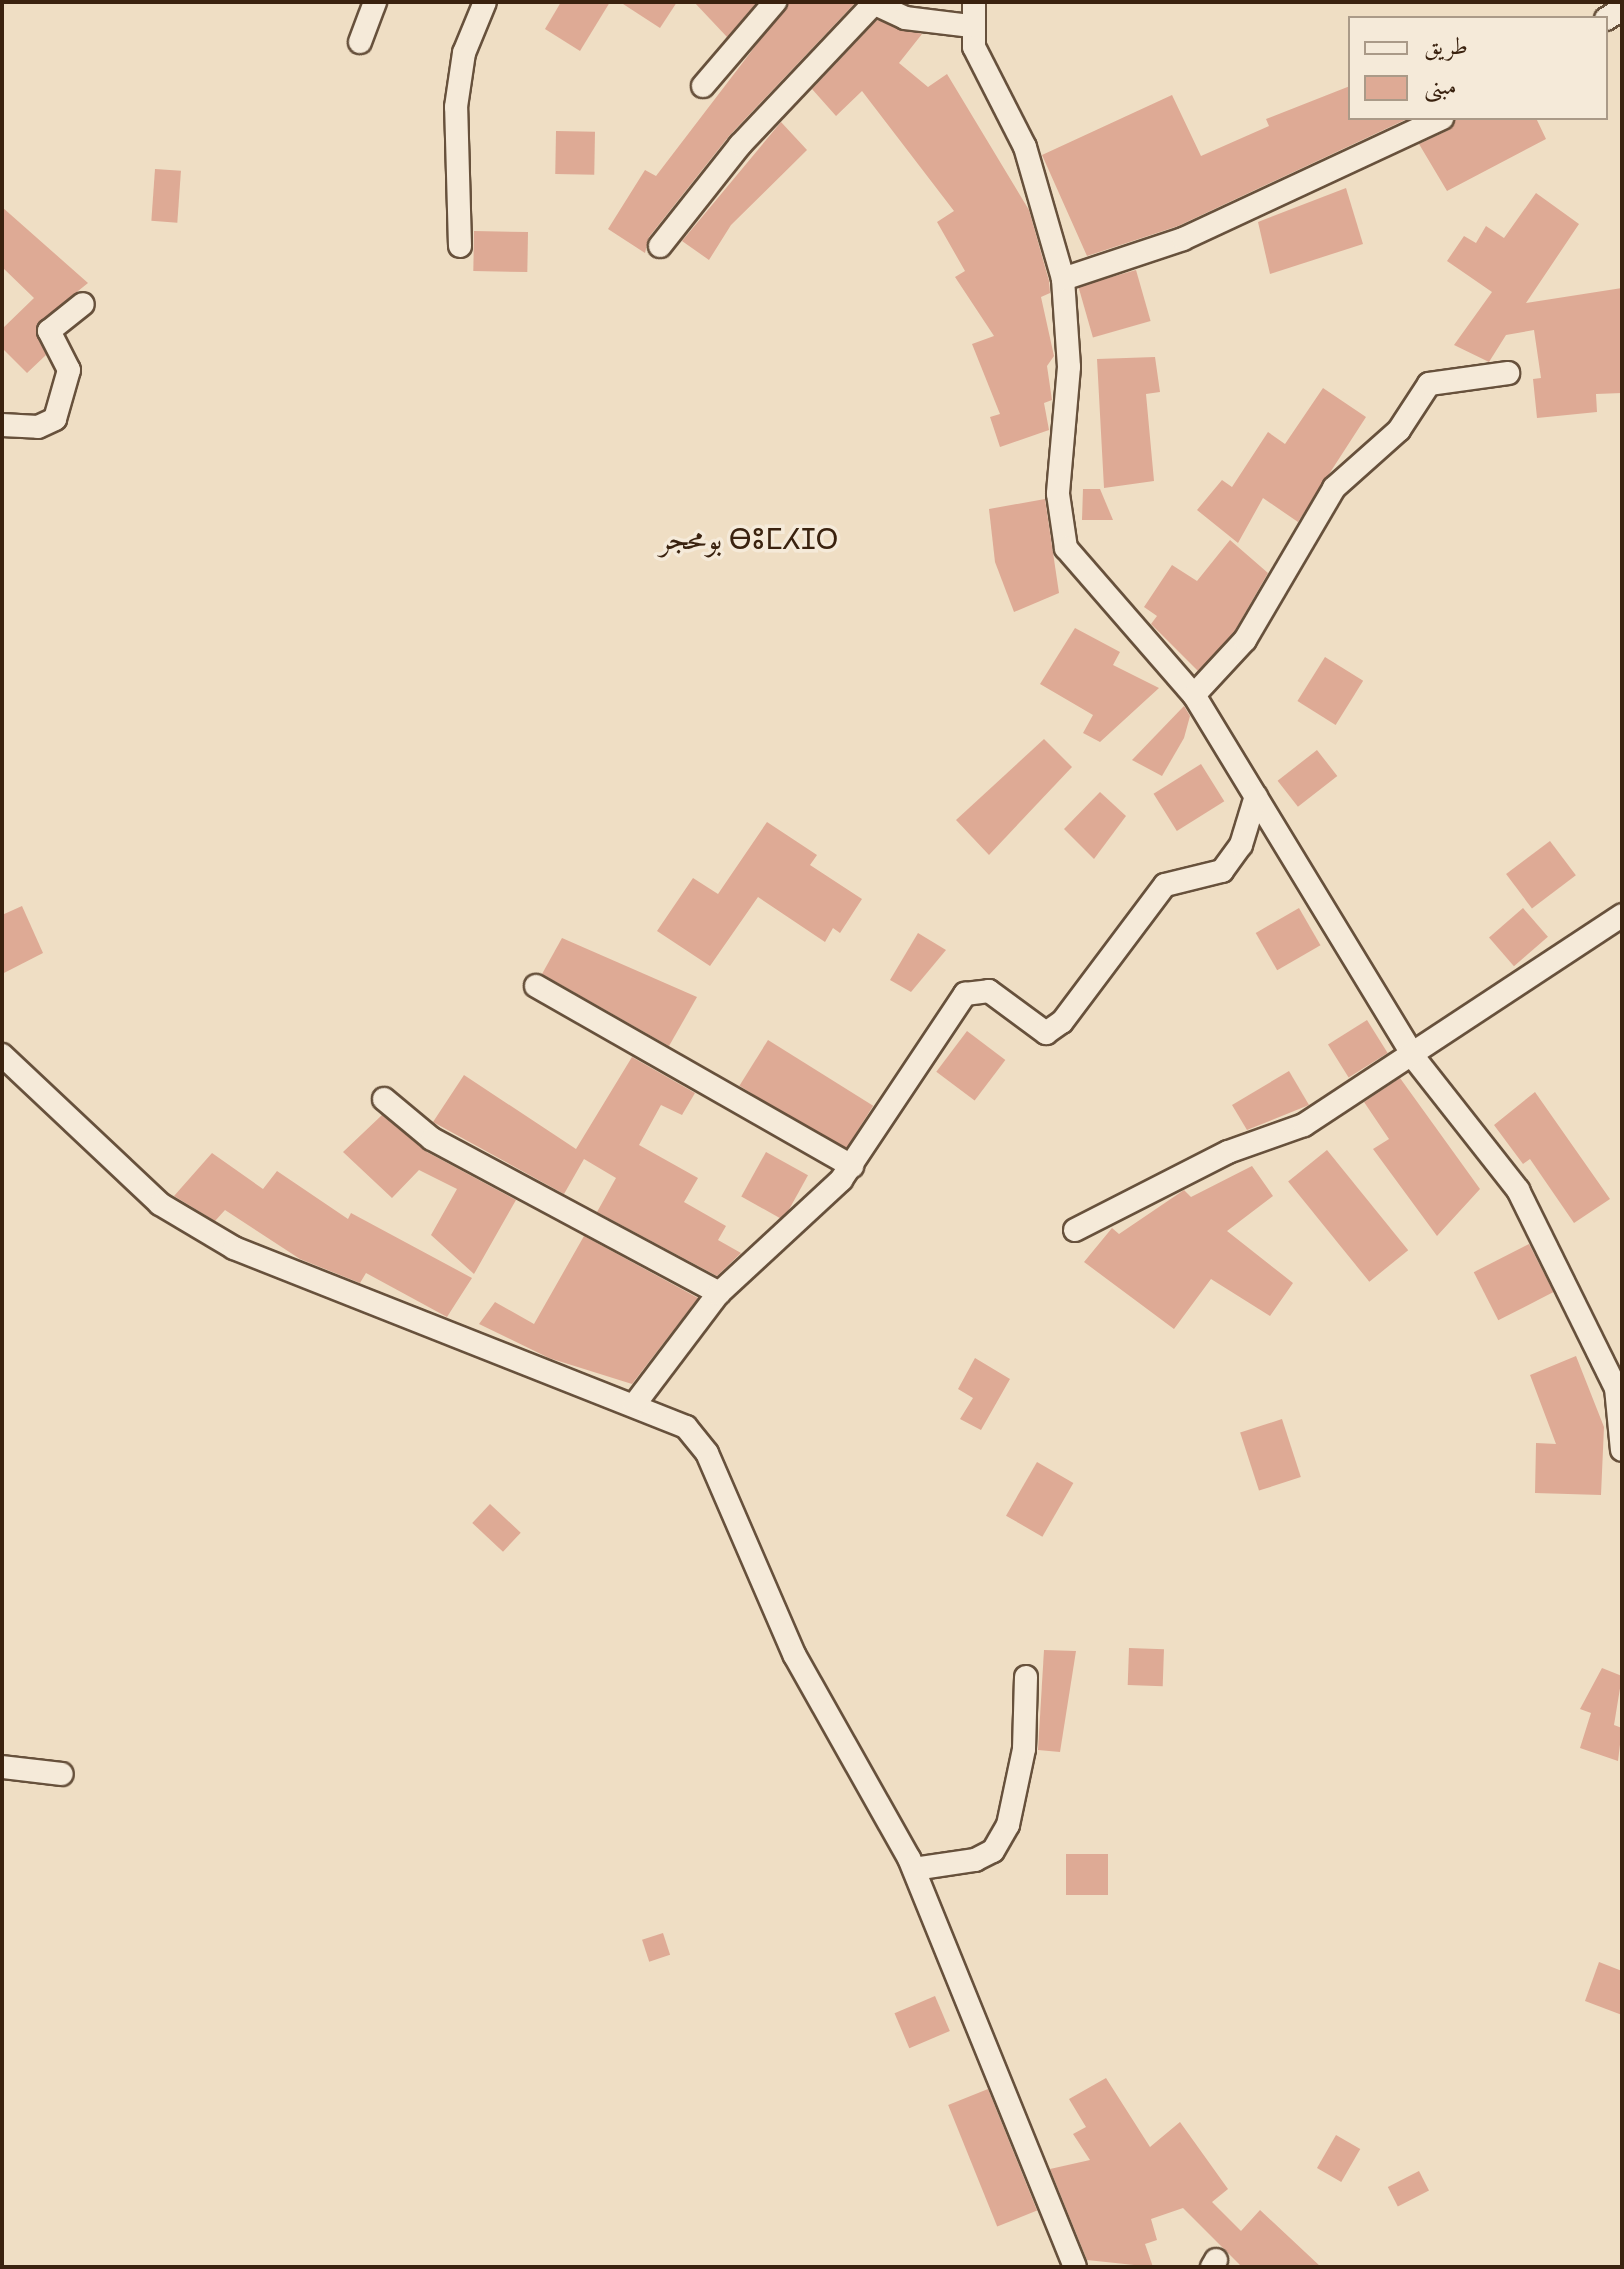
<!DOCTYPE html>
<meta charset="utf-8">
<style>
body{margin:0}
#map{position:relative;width:1624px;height:2269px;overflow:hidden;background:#efdec4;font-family:"Libre Bodoni",Amiri,"Noto Sans Tifinagh",serif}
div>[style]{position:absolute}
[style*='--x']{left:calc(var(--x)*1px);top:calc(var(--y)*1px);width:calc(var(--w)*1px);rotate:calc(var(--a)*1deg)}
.building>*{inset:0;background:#deaa95;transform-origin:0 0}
.roads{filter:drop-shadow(2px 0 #67513c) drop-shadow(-2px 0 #67513c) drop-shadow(0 2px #67513c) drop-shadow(0 -2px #67513c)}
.street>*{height:22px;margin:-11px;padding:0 11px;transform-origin:11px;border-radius:11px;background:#f5ead9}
span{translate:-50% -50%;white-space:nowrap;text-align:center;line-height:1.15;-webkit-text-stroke:7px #f5ead9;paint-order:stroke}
.quarter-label{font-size:30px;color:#3a220f}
.frame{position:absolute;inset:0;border:4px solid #3a220f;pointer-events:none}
.legend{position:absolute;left:1348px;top:16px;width:260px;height:104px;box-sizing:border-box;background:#f5ead9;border:2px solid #aa9a88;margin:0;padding:10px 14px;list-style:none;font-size:24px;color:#3a220f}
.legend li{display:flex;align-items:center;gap:16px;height:40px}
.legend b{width:40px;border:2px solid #aa9a88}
</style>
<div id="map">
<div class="building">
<div style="clip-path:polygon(561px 2px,610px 2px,580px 51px,545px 29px)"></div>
<div style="clip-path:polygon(620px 2px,677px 2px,660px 28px)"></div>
<div style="clip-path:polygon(694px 2px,757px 2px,727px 37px)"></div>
<div style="clip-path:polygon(789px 2px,856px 2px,729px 136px,649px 237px,645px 253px,608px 229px,645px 170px,656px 176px)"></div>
<div style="clip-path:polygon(877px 20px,922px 34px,899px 63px,928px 87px,947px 74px,1029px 210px,1049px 281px,1050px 293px,1041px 297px,1054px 356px,1047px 366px,1052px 400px,1044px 403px,1049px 430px,1000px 447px,990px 417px,1000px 414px,972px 344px,994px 336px,955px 277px,965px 271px,937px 222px,954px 211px,862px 91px,836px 116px,812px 89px)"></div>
<div style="clip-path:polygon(1350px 86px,1350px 118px,1409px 118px,1178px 226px,1087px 256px,1042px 155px,1172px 95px,1201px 156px,1269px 126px,1266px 119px)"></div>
<div style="clip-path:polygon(1456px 118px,1536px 118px,1546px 139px,1447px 191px,1419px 144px,1449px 130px)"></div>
<div style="clip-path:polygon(781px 122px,807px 150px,731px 225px,709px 260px,682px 241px)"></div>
<div style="left:556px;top:131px;width:39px;height:43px;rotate:1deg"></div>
<div style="left:155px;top:169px;width:26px;height:52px;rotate:4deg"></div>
<div style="clip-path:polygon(1346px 188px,1363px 244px,1270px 274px,1258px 222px)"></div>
<div style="clip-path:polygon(1536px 193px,1579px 224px,1526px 303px,1622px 288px,1622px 393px,1596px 394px,1597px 412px,1537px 418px,1533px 379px,1541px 378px,1534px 330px,1506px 335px,1489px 362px,1454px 345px,1492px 292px,1447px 261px,1464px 236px,1476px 243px,1486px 226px,1504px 238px)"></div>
<div style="clip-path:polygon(2px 207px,88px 283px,37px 324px,46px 355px,27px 373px,2px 348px,2px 329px,34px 298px,2px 267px)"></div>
<div style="left:528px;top:232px;width:40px;height:54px;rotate:91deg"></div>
<div style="left:1136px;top:270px;width:53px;height:60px;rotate:74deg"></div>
<div style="clip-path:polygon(1155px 357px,1160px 392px,1146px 394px,1154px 481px,1104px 488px,1097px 359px)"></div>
<div style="clip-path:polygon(1323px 388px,1366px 417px,1298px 522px,1263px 498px,1238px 543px,1197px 510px,1222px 480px,1232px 487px,1268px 432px,1285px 444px)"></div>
<div style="clip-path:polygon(1083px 489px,1100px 489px,1113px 520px,1082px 520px)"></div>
<div style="clip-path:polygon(1045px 499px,1059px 593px,1014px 612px,995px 562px,989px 509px)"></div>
<div style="clip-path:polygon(1230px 540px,1268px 573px,1234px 632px,1198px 671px,1151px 624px,1157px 616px,1144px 607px,1172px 565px,1197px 581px)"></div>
<div style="clip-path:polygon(1075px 628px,1120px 652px,1113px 665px,1159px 688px,1100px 742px,1083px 733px,1093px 715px,1040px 684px)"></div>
<div style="left:1325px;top:657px;width:45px;height:52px;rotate:32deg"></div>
<div style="clip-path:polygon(1184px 706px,1190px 716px,1184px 738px,1162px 776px,1132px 760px)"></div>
<div style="clip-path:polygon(1044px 739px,1072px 767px,989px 855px,956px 820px)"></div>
<div style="left:1317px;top:750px;width:33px;height:50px;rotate:52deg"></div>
<div style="left:1201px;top:764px;width:44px;height:56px;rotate:58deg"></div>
<div style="clip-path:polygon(1100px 792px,1126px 816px,1094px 859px,1064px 829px)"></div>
<div style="clip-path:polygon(767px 822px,817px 855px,810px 865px,862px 899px,840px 933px,833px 928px,825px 942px,758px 897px,710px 966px,657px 931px,693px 878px,718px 894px)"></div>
<div style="left:1550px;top:841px;width:43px;height:55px;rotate:53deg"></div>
<div style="clip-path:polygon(22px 906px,43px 953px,2px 974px,2px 915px)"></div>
<div style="left:1299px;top:908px;width:43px;height:50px;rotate:60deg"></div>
<div style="left:1523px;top:908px;width:38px;height:45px;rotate:49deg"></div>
<div style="clip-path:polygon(918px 933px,946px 950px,911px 992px,890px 980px)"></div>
<div style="clip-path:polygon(562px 938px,697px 997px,669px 1046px,542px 974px)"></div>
<div style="left:1367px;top:1020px;width:39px;height:46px;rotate:58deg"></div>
<div style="left:967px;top:1031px;width:48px;height:51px;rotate:37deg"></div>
<div style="left:768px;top:1040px;width:124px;height:54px;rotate:32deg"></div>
<div style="clip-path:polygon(632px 1057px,695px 1093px,682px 1115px,661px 1105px,639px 1145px,698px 1178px,684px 1202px,726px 1226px,718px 1240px,741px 1253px,717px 1276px,597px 1212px,616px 1178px,584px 1159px,564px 1194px,433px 1122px,464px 1075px,576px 1149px)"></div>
<div style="clip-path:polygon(1289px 1071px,1309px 1105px,1247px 1130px,1232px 1105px)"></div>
<div style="clip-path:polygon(1400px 1078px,1480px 1189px,1437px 1236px,1373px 1149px,1389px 1139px,1364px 1102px)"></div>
<div style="clip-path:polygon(1535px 1092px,1610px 1199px,1574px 1223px,1530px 1159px,1523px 1164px,1494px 1125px)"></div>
<div style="clip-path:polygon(382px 1115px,425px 1151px,516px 1200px,474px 1274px,431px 1235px,457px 1189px,419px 1170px,392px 1198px,343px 1152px)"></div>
<div style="left:1327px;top:1150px;width:129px;height:50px;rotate:51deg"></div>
<div style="left:766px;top:1152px;width:48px;height:51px;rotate:29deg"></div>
<div style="clip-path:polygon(212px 1153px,263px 1189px,277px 1171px,348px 1219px,351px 1213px,472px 1278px,447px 1317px,366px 1273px,360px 1283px,300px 1259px,225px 1210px,215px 1221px,174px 1196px)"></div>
<div style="clip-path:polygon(1252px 1166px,1273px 1196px,1227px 1231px,1293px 1283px,1270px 1316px,1211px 1279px,1174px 1329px,1084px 1262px,1112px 1228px,1119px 1234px,1184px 1190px,1191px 1197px)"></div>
<div style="clip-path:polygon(584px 1236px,698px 1298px,632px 1384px,549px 1358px,479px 1324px,495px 1302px,534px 1324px)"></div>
<div style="left:1529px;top:1244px;width:54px;height:62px;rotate:63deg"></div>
<div style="clip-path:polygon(1576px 1356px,1604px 1427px,1601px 1495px,1535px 1493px,1536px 1443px,1556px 1444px,1530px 1375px)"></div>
<div style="clip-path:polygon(975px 1358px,1010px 1379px,981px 1430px,960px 1419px,973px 1398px,958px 1389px)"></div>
<div style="left:1282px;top:1419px;width:61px;height:44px;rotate:72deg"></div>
<div style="left:1037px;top:1462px;width:42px;height:62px;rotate:30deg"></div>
<div style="left:490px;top:1504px;width:42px;height:26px;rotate:43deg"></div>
<div style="left:1129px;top:1648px;width:35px;height:37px;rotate:2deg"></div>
<div style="clip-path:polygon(1044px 1650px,1076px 1651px,1060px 1752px,1038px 1750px)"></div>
<div style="clip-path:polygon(1602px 1668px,1622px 1676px,1614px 1725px,1622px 1728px,1618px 1761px,1580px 1748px,1591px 1713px,1580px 1709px)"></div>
<div style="left:1108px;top:1854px;width:41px;height:42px;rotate:90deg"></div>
<div style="left:663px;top:1933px;width:23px;height:22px;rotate:72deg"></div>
<div style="clip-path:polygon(1599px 1962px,1622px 1971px,1622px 2015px,1585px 2001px)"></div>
<div style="left:935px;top:1996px;width:38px;height:44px;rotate:67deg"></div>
<div style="clip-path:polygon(1106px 2078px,1150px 2147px,1180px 2122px,1228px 2189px,1212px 2202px,1241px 2231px,1260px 2210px,1321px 2267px,1242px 2267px,1183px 2208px,1151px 2219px,1157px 2240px,1145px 2244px,1153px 2267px,1087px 2260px,1050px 2169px,1090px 2160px,1073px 2134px,1086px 2127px,1069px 2099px)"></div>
<div style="left:988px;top:2089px;width:131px;height:43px;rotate:68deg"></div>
<div style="left:1336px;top:2135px;width:28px;height:38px;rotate:30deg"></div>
<div style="left:1419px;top:2171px;width:22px;height:35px;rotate:63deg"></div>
</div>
<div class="roads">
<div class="street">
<div style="--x:871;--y:2;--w:38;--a:25"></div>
<div style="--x:905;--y:18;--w:65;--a:7"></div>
<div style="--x:974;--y:2;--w:45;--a:90"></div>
<div style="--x:974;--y:47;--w:112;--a:63"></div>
<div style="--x:1025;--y:147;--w:137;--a:73.9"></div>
<div style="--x:1063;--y:279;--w:88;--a:86.1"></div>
<div style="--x:1069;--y:367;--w:127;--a:95"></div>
<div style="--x:1058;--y:494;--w:55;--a:81.6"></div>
<div style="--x:1066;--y:548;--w:195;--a:49"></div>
<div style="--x:1194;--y:695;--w:426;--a:58.7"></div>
<div style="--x:1415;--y:1059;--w:167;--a:51.8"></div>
<div style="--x:1518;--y:1190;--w:221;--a:63.7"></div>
<div style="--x:1616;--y:1388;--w:62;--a:84.5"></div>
<div style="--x:1606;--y:19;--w:19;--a:-32"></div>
<div style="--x:360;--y:42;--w:43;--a:-69.4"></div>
<div style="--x:703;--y:86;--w:111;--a:-49.4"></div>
<div style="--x:460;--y:246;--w:139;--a:-91.6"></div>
<div style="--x:456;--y:107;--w:55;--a:-81.6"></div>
<div style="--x:464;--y:53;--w:55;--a:-67.6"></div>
<div style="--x:660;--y:246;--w:129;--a:-51.6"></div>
<div style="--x:740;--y:145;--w:197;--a:-46.6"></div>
<div style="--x:1063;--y:279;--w:126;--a:-18.4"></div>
<div style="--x:1183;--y:239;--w:286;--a:-25"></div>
<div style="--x:2;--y:425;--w:36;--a:3"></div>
<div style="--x:38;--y:427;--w:19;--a:-25"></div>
<div style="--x:55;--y:419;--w:51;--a:-74.1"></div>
<div style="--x:69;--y:370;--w:44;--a:-117.1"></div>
<div style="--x:49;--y:331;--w:43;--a:-38.5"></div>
<div style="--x:1194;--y:695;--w:75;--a:-47.2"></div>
<div style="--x:1245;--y:640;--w:176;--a:-59.6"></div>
<div style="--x:1334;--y:488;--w:87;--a:-41.7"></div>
<div style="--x:1399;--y:430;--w:55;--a:-56.9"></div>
<div style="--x:1429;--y:384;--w:80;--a:-7.9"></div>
<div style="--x:536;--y:986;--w:364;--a:29.7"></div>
<div style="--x:2;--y:1055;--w:217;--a:43.3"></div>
<div style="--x:160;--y:1204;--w:86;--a:30.7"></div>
<div style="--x:234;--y:1248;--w:486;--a:21.6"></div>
<div style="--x:686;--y:1427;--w:33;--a:51"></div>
<div style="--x:707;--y:1453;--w:221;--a:66.6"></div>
<div style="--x:795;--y:1656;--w:232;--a:60.6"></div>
<div style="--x:909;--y:1858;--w:441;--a:67.9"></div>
<div style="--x:384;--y:1099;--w:62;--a:39.8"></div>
<div style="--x:432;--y:1139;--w:326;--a:28.2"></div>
<div style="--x:1075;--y:1230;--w:172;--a:-27"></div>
<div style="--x:1228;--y:1152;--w:81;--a:-19.6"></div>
<div style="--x:1304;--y:1125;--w:381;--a:-33.4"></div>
<div style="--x:634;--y:1405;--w:139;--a:-52.9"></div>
<div style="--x:718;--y:1294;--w:168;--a:-42.8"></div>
<div style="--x:841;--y:1180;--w:224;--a:-56.3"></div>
<div style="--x:965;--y:994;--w:24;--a:-7"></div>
<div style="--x:989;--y:991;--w:71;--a:36.4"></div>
<div style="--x:1046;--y:1033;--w:19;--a:-35"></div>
<div style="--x:1062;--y:1022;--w:171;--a:-53.1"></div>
<div style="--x:1165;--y:885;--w:59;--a:-13.8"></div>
<div style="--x:1222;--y:871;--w:32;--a:-54"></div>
<div style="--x:1241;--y:845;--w:51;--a:-73"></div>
<div style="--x:2;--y:1767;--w:60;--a:6.7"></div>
<div style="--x:914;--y:1869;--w:62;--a:-8.4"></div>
<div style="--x:975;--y:1860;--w:20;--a:-27"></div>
<div style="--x:993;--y:1851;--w:30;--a:-60"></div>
<div style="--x:1008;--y:1825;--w:78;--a:-78.1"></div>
<div style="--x:1024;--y:1749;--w:72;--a:-88.4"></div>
<div style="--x:1212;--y:2267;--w:8;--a:-60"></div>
</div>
</div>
<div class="quarter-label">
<span style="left:749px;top:540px">بومحجر ⴱⵓⵎⵃⵊⵔ</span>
</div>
<div class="frame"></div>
<ul class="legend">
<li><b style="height:10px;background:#f5ead9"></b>طريق</li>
<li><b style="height:22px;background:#deaa95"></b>مبنى</li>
</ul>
</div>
